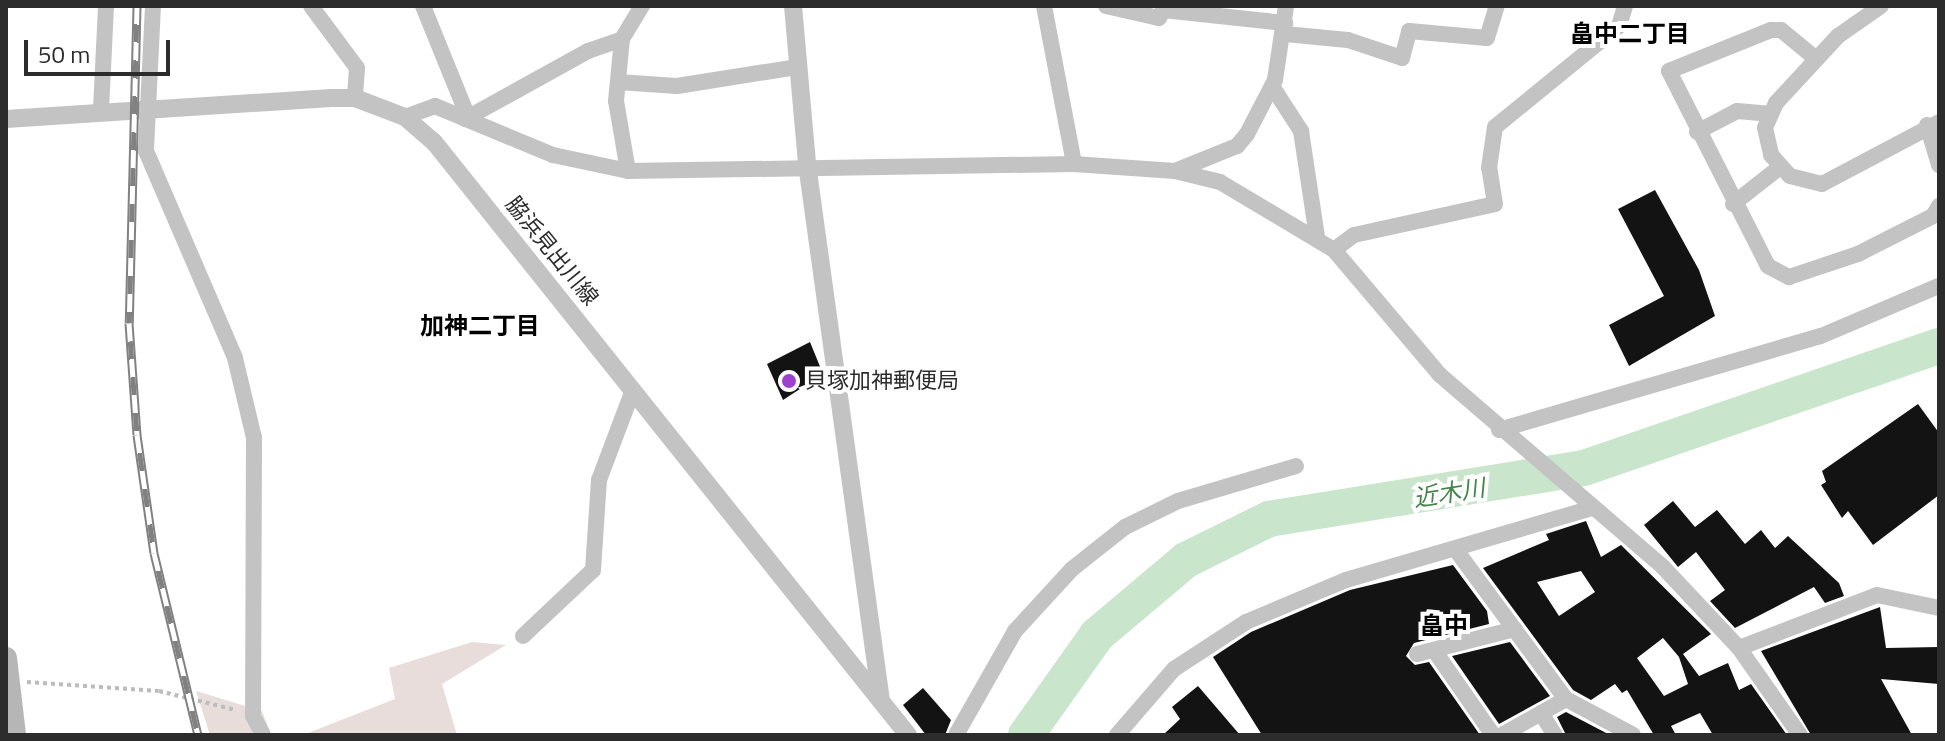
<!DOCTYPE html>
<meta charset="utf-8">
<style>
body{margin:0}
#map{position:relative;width:1945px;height:741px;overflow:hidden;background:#fff;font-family:"Titillium Web","Noto Sans JP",sans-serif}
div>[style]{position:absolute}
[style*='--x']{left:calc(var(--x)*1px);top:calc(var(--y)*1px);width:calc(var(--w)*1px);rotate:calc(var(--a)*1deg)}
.green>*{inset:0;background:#e8dddb}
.river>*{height:36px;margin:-18px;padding:0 18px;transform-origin:18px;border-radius:18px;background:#c9e6cc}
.building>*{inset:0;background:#131313}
.path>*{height:4px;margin-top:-2px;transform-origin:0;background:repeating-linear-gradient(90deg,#bcbcbc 0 4px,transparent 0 8px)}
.minor>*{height:16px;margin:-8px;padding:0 8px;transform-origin:8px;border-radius:8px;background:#c3c3c3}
.tertiary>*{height:18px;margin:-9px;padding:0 9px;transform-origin:9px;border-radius:9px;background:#c3c3c3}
.secondary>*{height:22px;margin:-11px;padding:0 11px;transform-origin:11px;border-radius:11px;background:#b6b6b6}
.rail>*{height:9px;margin-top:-4.5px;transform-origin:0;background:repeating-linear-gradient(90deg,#fff 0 18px,#818181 0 36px);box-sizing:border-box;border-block:2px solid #818181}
.dots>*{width:22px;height:22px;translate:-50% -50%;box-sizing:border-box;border:4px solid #fff;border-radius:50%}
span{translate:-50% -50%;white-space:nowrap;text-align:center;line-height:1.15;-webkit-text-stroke:8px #fff;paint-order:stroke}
.street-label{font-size:22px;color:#2c2c2c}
.poi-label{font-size:22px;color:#2c2c2c}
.left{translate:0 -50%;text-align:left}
.neighbourhood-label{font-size:24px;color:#000;font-weight:700}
.water-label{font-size:24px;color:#44844b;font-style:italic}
.frame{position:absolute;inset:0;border:8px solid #2c2c2c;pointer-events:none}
.scale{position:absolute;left:24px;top:40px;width:146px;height:36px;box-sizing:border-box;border:4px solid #2c2c2c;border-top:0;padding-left:10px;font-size:24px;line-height:28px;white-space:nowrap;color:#2c2c2c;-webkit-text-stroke:6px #fff;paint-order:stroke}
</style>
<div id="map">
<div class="green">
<div style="clip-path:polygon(472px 642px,506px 645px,442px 684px,457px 735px,303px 735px,395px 699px,389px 668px)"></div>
<div style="clip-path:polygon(196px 691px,262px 711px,271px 735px,210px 735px)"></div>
</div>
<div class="river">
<div style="--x:1026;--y:735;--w:123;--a:-54.6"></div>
<div style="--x:1097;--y:635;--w:116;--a:-40.1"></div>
<div style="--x:1186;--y:560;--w:93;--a:-26.3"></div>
<div style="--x:1269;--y:519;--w:319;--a:-9.2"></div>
<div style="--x:1584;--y:468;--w:375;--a:-19"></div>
</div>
<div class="building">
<div style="clip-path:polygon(1655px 190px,1699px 270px,1715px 316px,1629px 366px,1609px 325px,1664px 296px,1618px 209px)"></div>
<div style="clip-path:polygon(810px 342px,823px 374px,783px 400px,767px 364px)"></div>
<div style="clip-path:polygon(1918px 404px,1939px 433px,1939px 495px,1873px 545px,1848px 511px,1842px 518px,1821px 485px,1826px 482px,1822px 471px)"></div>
<div style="clip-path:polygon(1673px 501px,1695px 527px,1717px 510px,1745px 544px,1761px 530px,1775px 548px,1788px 536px,1839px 583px,1844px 596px,1825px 603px,1814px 587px,1735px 628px,1710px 601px,1725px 590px,1696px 552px,1678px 567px,1644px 525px)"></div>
<div style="clip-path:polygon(evenodd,1586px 521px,1601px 557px,1621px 545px,1711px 634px,1683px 654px,1699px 676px,1728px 663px,1739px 690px,1751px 684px,1787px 735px,1713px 735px,1700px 713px,1671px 726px,1676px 735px,1654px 735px,1627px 690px,1622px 693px,1615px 684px,1591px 700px,1573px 690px,1483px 568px,1549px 540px,1546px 534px,1586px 521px,1581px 571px,1595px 592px,1559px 616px,1537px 582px,1581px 571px,1586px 521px,1663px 638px,1679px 657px,1688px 684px,1664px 696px,1637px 658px,1663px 638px)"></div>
<div style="clip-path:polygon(1453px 565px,1487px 611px,1489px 624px,1414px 643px,1406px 656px,1415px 665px,1429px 662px,1480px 735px,1262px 735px,1213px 657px,1251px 632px,1350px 590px)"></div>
<div style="clip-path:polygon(1880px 607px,1886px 648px,1939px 647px,1939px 684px,1881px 679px,1912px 735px,1811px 735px,1761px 651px)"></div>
<div style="clip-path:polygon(1510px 642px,1550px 696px,1499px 724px,1452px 656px)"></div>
<div style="clip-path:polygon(1198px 686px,1240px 735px,1163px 735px,1180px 719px,1172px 707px)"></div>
<div style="clip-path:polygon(923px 688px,951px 720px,945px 735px,926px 735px,903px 705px)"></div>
<div style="clip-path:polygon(1566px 712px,1610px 735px,1566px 735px,1557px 717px)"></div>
</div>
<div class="path">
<div style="--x:27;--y:682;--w:132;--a:3.9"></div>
<div style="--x:159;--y:691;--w:79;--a:13.9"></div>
</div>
<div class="minor">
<div style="--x:153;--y:6;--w:145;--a:92.8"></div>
<div style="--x:146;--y:151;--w:225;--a:66.7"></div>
<div style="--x:235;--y:358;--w:82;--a:76.6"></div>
<div style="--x:254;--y:438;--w:278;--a:90.2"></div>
<div style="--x:253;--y:716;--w:21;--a:62"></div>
<div style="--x:311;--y:6;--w:77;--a:53.4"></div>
<div style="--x:357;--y:68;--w:30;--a:94"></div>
<div style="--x:423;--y:6;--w:120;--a:67.9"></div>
<div style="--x:1044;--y:6;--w:161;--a:79.2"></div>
<div style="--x:1106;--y:6;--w:54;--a:12.8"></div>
<div style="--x:1159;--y:18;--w:13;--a:-63"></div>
<div style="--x:1881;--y:6;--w:52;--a:145.1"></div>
<div style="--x:1838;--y:36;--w:91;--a:132.8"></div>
<div style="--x:1776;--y:103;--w:27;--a:114"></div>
<div style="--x:1765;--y:128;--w:28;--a:77"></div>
<div style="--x:1771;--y:155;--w:28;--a:48"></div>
<div style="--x:1790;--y:176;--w:33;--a:14"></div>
<div style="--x:1822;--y:184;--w:132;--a:-27.9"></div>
<div style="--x:1163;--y:10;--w:123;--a:6.1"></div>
<div style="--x:1285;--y:34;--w:63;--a:5.4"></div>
<div style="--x:1348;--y:40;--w:57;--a:18.4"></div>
<div style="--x:1402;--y:58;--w:28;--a:-75"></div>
<div style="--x:1409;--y:31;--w:78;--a:5.1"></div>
<div style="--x:1487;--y:38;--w:34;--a:-73"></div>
<div style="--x:1815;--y:58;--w:44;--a:-140.5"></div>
<div style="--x:1781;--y:30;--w:10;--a:180"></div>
<div style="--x:1771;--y:30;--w:110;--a:158.1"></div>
<div style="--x:1669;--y:71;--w:219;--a:63.1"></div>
<div style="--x:1768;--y:266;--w:24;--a:28"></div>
<div style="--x:1789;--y:277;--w:73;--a:-18.4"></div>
<div style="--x:1858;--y:254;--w:84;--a:-26.9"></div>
<div style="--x:1933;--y:216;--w:12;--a:-59"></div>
<div style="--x:618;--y:82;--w:59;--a:3.9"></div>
<div style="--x:677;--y:86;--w:121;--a:-9"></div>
<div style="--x:1272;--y:86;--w:54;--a:57.2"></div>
<div style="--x:1301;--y:131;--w:107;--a:81.4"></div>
<div style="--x:101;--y:109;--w:103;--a:-87.2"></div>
<div style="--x:405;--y:117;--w:32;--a:-20"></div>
<div style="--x:435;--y:106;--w:128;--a:22.6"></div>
<div style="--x:553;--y:155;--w:77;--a:12"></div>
<div style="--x:628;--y:171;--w:446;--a:-0.9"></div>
<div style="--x:1074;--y:164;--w:101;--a:4"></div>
<div style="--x:1175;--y:171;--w:46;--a:13.7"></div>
<div style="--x:1220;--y:182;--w:133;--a:30.8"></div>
<div style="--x:1334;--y:250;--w:164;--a:49.7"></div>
<div style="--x:1440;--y:375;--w:294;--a:40.7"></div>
<div style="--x:1663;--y:567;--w:111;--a:46.8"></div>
<div style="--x:1739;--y:648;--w:106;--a:55"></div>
<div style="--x:465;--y:119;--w:141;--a:-28.9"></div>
<div style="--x:588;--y:51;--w:36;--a:-19"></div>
<div style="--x:1927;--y:125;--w:42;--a:73.3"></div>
<div style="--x:1697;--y:132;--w:45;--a:-27.7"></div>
<div style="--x:1737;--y:111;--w:32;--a:5"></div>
<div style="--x:628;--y:171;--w:71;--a:-99.7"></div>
<div style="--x:616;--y:101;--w:62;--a:-84.5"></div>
<div style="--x:622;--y:39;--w:39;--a:-59"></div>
<div style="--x:1175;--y:171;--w:67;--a:-22"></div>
<div style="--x:1237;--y:146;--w:16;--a:-50"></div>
<div style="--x:1247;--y:134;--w:61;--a:-62.6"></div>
<div style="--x:1275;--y:80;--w:75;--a:-81.5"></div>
<div style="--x:1733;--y:204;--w:60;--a:-38.2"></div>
<div style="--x:1334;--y:250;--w:25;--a:-37"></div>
<div style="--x:1354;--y:235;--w:144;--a:-12.4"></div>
<div style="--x:1495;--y:204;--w:36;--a:-99"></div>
<div style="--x:1489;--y:168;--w:41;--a:-81.7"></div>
<div style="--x:1495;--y:127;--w:160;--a:-39.2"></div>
<div style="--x:1619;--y:26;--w:21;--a:-73"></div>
<div style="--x:1499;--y:430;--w:335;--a:-16.3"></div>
<div style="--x:1821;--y:336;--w:128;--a:-23"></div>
<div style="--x:1456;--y:550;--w:185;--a:53.6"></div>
<div style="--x:1566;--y:699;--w:76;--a:28.2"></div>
<div style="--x:523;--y:636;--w:96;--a:-43.3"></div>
<div style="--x:593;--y:570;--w:90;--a:-86.2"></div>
<div style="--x:599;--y:480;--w:96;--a:-69.3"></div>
<div style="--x:1739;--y:648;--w:148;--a:-21"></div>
<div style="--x:1877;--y:595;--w:63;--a:11.8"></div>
<div style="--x:1434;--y:650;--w:103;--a:55.2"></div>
<div style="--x:1417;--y:654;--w:101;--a:-14.3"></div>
<div style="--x:1541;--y:713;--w:26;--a:58"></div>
<div style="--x:956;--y:735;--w:120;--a:-60.4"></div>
<div style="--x:1015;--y:631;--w:84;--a:-47.4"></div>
<div style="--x:1072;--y:569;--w:68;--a:-38.4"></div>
<div style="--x:1125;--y:527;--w:59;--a:-26.1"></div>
<div style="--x:1178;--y:501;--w:123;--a:-16.5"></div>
<div style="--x:1117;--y:735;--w:87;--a:-49.2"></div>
<div style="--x:1174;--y:669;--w:86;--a:-33.1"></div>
<div style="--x:1246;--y:622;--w:108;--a:-22.8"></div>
<div style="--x:1346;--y:580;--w:257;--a:-16.3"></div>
<div style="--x:1502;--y:735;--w:73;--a:-29.4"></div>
</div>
<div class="tertiary">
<div style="--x:793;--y:6;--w:159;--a:84.9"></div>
<div style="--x:807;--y:164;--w:542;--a:82.15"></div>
<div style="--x:6;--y:119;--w:326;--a:-3.7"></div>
<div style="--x:331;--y:98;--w:24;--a:0"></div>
<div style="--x:355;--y:98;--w:53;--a:20.8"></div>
<div style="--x:405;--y:117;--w:38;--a:41"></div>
<div style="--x:434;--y:142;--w:759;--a:51.36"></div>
</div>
<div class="secondary">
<div style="--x:6;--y:658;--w:78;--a:83.3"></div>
</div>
<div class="rail">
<div style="--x:137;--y:6;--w:317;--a:91.4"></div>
<div style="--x:129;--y:323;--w:112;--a:85.9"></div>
<div style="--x:137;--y:435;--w:119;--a:81.8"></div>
<div style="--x:154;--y:553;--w:187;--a:76.4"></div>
</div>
<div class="dots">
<div style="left:789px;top:381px;background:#9d41d0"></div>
</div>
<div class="street-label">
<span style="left:552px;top:251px;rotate:51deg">脇浜見出川線</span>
</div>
<div class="poi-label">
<span class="left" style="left:805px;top:381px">貝塚加神郵便局</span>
</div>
<div class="neighbourhood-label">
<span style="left:1630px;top:34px">畠中二丁目</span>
<span style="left:480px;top:326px">加神二丁目</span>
<span style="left:1444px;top:626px">畠中</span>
</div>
<div class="water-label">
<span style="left:1449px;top:493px;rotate:-9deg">近木川</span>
</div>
<div class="frame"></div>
<div class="scale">50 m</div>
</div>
